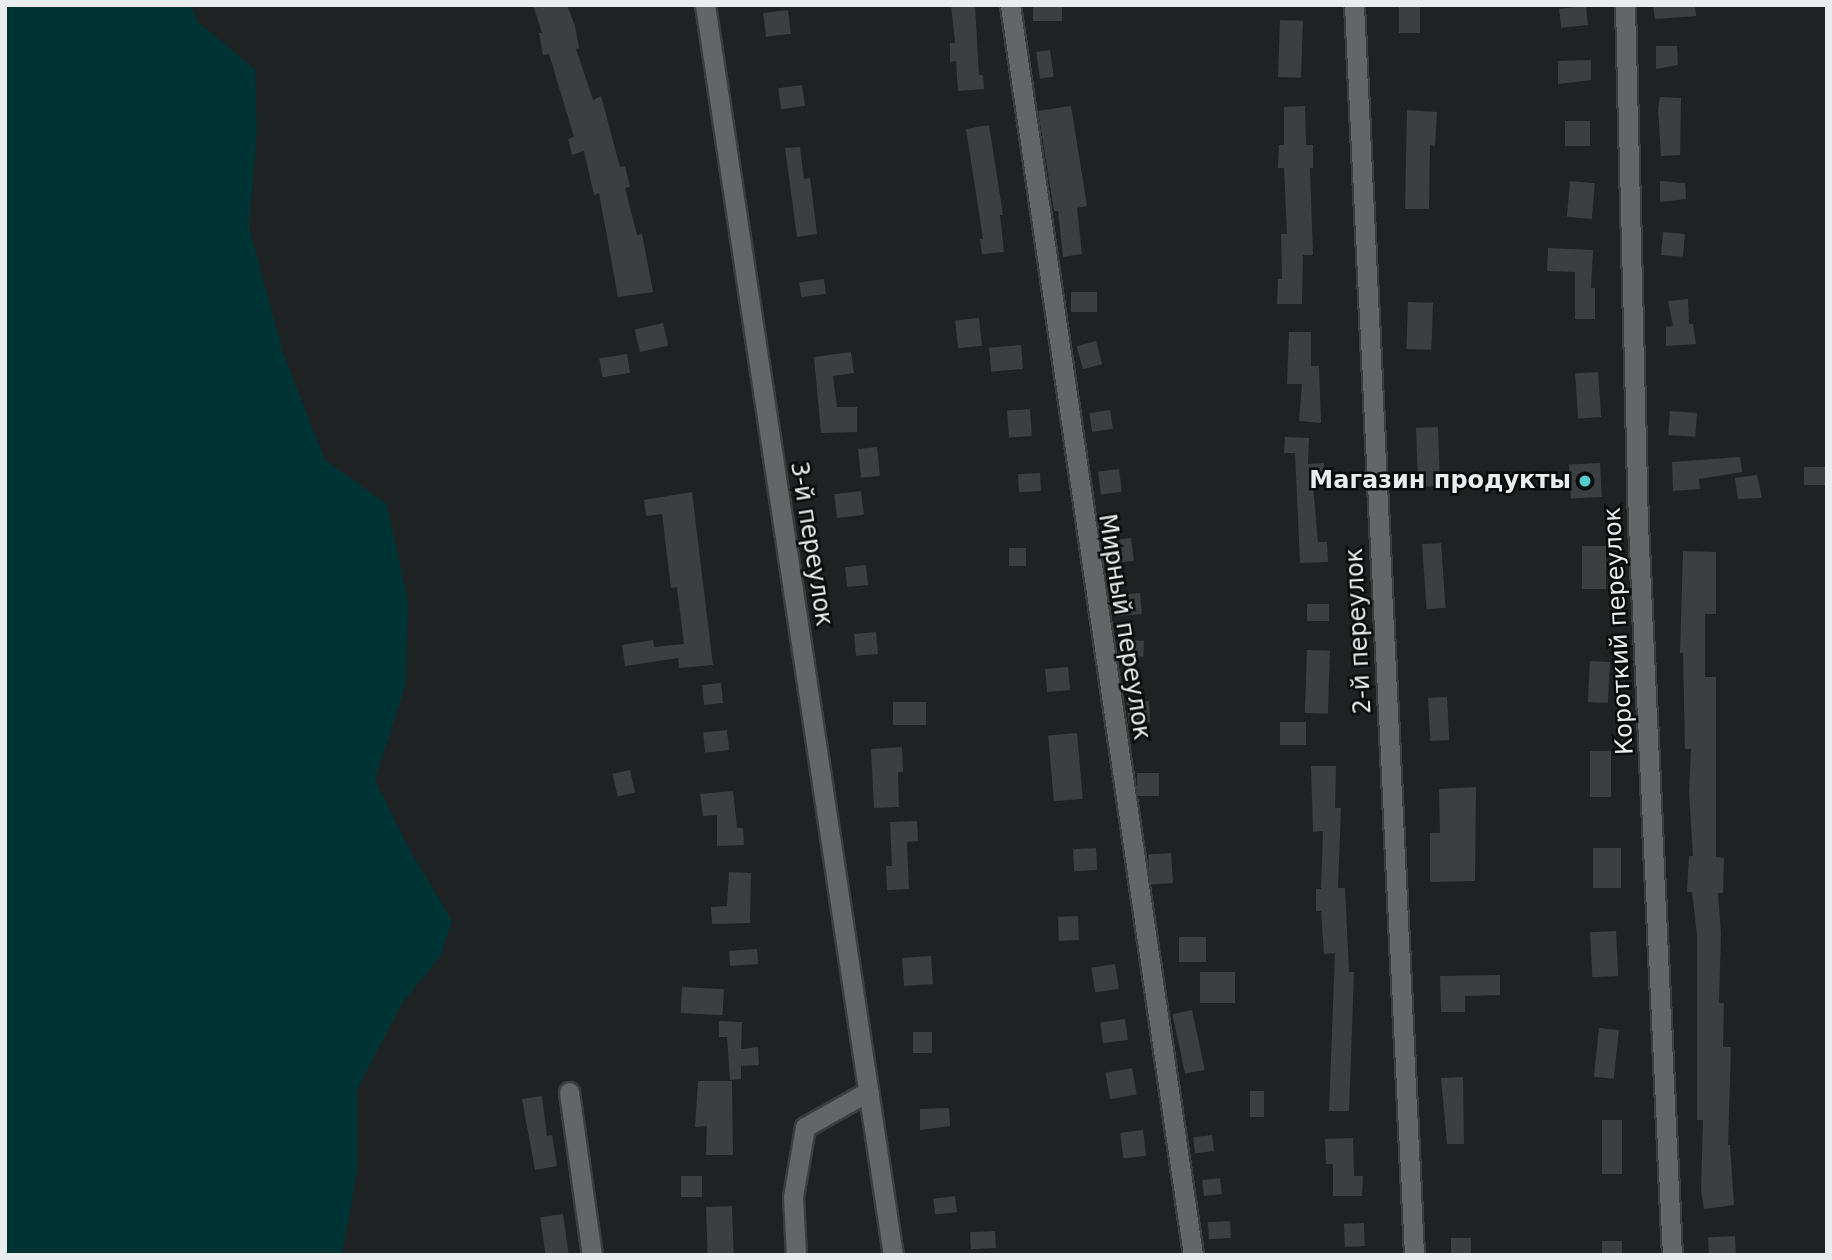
<!DOCTYPE html>
<meta charset="utf-8">
<style>
body{margin:0}
#map{position:relative;width:1832px;height:1260px;overflow:hidden;background:#1f2222;font-family:"DejaVu Sans",sans-serif}
div>[style]{position:absolute}
[style*='--x']{left:calc(var(--x)*1px);top:calc(var(--y)*1px);width:calc(var(--w)*1px);rotate:calc(var(--a)*1deg)}
.green>*{inset:0;background:#003334}
.building>*{inset:0;background:#3b3f3f;transform-origin:0 0}
.roads{filter:drop-shadow(2px 0 #3a3e3e) drop-shadow(-2px 0 #3a3e3e) drop-shadow(0 2px #3a3e3e) drop-shadow(0 -2px #3a3e3e)}
.minor>*{height:19px;margin:-9.5px;padding:0 9.5px;transform-origin:9.5px;border-radius:9.5px;background:#636666}
.dots>*{width:19px;height:19px;translate:-50% -50%;box-sizing:border-box;border:4px solid #0a0b0b;border-radius:50%}
span{translate:-50% -50%;white-space:nowrap;text-align:center;line-height:1.15;-webkit-text-stroke:5px #0a0b0b;paint-order:stroke}
.poi-label{font-size:24px;color:#eaeded;font-weight:700}
.right{translate:-100% -50%;text-align:right}
.street-label{font-size:24px;color:#eaeded}
.frame{position:absolute;inset:0;border:7px solid #eaeded;pointer-events:none}
</style>
<div id="map">
<div class="green">
<div style="clip-path:polygon(5px 5px,191px 5px,197px 21px,255px 69px,257px 129px,249px 227px,283px 353px,325px 460px,387px 504px,408px 601px,406px 684px,375px 780px,408px 847px,452px 921px,440px 957px,403px 1002px,357px 1089px,358px 1167px,342px 1255px,5px 1255px)"></div>
</div>
<div class="building">
<div style="clip-path:polygon(533px 5px,567px 5px,575px 26px,579px 48px,576px 49px,593px 100px,601px 96px,620px 167px,625px 166px,630px 187px,625px 188px,637px 235px,642px 234px,653px 292px,618px 297px,599px 193px,594px 195px,584px 151px,572px 155px,568px 139px,574px 137px,549px 54px,543px 55px,539px 33px,542px 33px)"></div>
<div style="clip-path:polygon(951px 5px,975px 5px,979px 75px,983px 75px,984px 89px,958px 91px,956px 61px,950px 62px,950px 43px,955px 43px)"></div>
<div style="left:1033px;top:5px;width:29px;height:16px"></div>
<div style="left:1399px;top:5px;width:21px;height:28px"></div>
<div style="clip-path:polygon(1653px 5px,1695px 5px,1696px 16px,1655px 19px)"></div>
<div style="left:1586px;top:6px;width:19px;height:27px;rotate:84deg"></div>
<div style="left:788px;top:10px;width:24px;height:25px;rotate:83deg"></div>
<div style="left:1280px;top:20px;width:23px;height:57px;rotate:2deg"></div>
<div style="clip-path:polygon(1656px 46px,1677px 46px,1678px 65px,1656px 69px)"></div>
<div style="left:1050px;top:50px;width:27px;height:14px;rotate:82deg"></div>
<div style="clip-path:polygon(1591px 60px,1591px 80px,1558px 84px,1558px 61px)"></div>
<div style="left:802px;top:85px;width:21px;height:24px;rotate:82deg"></div>
<div style="clip-path:polygon(1660px 97px,1681px 98px,1680px 155px,1661px 156px,1658px 109px)"></div>
<div style="clip-path:polygon(1071px 106px,1087px 206px,1077px 208px,1082px 254px,1063px 257px,1058px 211px,1054px 211px,1038px 111px)"></div>
<div style="clip-path:polygon(1305px 106px,1306px 145px,1313px 145px,1313px 168px,1310px 168px,1313px 255px,1303px 255px,1302px 304px,1277px 304px,1278px 279px,1282px 279px,1281px 234px,1287px 234px,1284px 168px,1278px 168px,1279px 145px,1284px 145px,1284px 107px)"></div>
<div style="clip-path:polygon(1407px 110px,1437px 112px,1435px 146px,1430px 145px,1429px 209px,1405px 209px)"></div>
<div style="left:1565px;top:121px;width:25px;height:25px"></div>
<div style="clip-path:polygon(989px 125px,1003px 215px,1000px 215px,1004px 252px,982px 254px,980px 239px,983px 239px,966px 129px)"></div>
<div style="clip-path:polygon(800px 147px,804px 179px,810px 178px,817px 234px,797px 237px,785px 148px)"></div>
<div style="left:1570px;top:181px;width:25px;height:36px;rotate:5deg"></div>
<div style="clip-path:polygon(1660px 181px,1685px 183px,1686px 199px,1660px 202px)"></div>
<div style="left:1663px;top:232px;width:22px;height:23px;rotate:5deg"></div>
<div style="clip-path:polygon(1548px 248px,1593px 250px,1591px 288px,1595px 288px,1595px 319px,1575px 319px,1575px 272px,1547px 271px)"></div>
<div style="left:824px;top:279px;width:15px;height:25px;rotate:82deg"></div>
<div style="left:1071px;top:292px;width:26px;height:20px"></div>
<div style="clip-path:polygon(1688px 299px,1689px 324px,1693px 324px,1696px 344px,1666px 346px,1666px 327px,1673px 326px,1668px 301px)"></div>
<div style="left:1408px;top:302px;width:25px;height:47px;rotate:2deg"></div>
<div style="left:979px;top:318px;width:28px;height:24px;rotate:84deg"></div>
<div style="left:663px;top:323px;width:23px;height:29px;rotate:77deg"></div>
<div style="clip-path:polygon(1289px 332px,1311px 332px,1311px 366px,1319px 366px,1321px 423px,1299px 421px,1302px 384px,1287px 384px)"></div>
<div style="left:1096px;top:341px;width:24px;height:20px;rotate:75deg"></div>
<div style="left:1021px;top:345px;width:24px;height:32px;rotate:85deg"></div>
<div style="clip-path:polygon(851px 352px,854px 373px,833px 376px,837px 407px,857px 407px,857px 432px,821px 433px,814px 357px)"></div>
<div style="left:627px;top:354px;width:19px;height:28px;rotate:81deg"></div>
<div style="left:1598px;top:372px;width:45px;height:23px;rotate:86deg"></div>
<div style="left:1030px;top:409px;width:27px;height:23px;rotate:86deg"></div>
<div style="left:1110px;top:410px;width:19px;height:21px;rotate:81deg"></div>
<div style="left:1670px;top:411px;width:27px;height:24px;rotate:4deg"></div>
<div style="left:1438px;top:427px;width:59px;height:22px;rotate:88deg"></div>
<div style="clip-path:polygon(1285px 437px,1309px 438px,1308px 464px,1324px 463px,1325px 485px,1313px 486px,1318px 542px,1327px 542px,1328px 562px,1300px 563px,1295px 453px,1284px 453px)"></div>
<div style="left:877px;top:447px;width:29px;height:19px;rotate:84deg"></div>
<div style="clip-path:polygon(1740px 457px,1742px 472px,1699px 479px,1700px 489px,1673px 491px,1672px 462px)"></div>
<div style="left:1600px;top:463px;width:34px;height:31px;rotate:87deg"></div>
<div style="left:1804px;top:467px;width:23px;height:18px"></div>
<div style="left:1119px;top:469px;width:23px;height:21px;rotate:83deg"></div>
<div style="left:1040px;top:473px;width:18px;height:22px;rotate:87deg"></div>
<div style="clip-path:polygon(1757px 475px,1762px 498px,1738px 499px,1735px 478px)"></div>
<div style="left:861px;top:491px;width:24px;height:27px;rotate:83deg"></div>
<div style="clip-path:polygon(692px 492px,713px 665px,679px 668px,678px 658px,625px 666px,622px 645px,653px 640px,654px 647px,684px 644px,677px 587px,671px 588px,662px 514px,646px 516px,644px 500px)"></div>
<div style="left:1131px;top:538px;width:23px;height:22px;rotate:83deg"></div>
<div style="left:1441px;top:543px;width:65px;height:19px;rotate:86deg"></div>
<div style="left:1582px;top:546px;width:24px;height:43px"></div>
<div style="left:1009px;top:548px;width:17px;height:18px"></div>
<div style="clip-path:polygon(1683px 551px,1716px 552px,1716px 614px,1705px 614px,1705px 677px,1716px 677px,1716px 857px,1724px 858px,1723px 893px,1718px 893px,1721px 933px,1719px 1003px,1724px 1003px,1723px 1047px,1731px 1047px,1728px 1145px,1730px 1145px,1734px 1205px,1704px 1209px,1701px 1190px,1703px 1120px,1697px 1120px,1697px 935px,1692px 892px,1687px 892px,1689px 856px,1693px 856px,1689px 793px,1691px 749px,1685px 749px,1683px 653px,1680px 653px)"></div>
<div style="left:866px;top:565px;width:20px;height:21px;rotate:84deg"></div>
<div style="left:1140px;top:593px;width:21px;height:26px;rotate:85deg"></div>
<div style="left:1329px;top:604px;width:17px;height:22px;rotate:90deg"></div>
<div style="left:876px;top:632px;width:22px;height:22px;rotate:85deg"></div>
<div style="left:1119px;top:640px;width:25px;height:16px;rotate:2deg"></div>
<div style="left:1307px;top:650px;width:23px;height:63px;rotate:2deg"></div>
<div style="left:1590px;top:661px;width:20px;height:41px;rotate:3deg"></div>
<div style="left:1068px;top:667px;width:23px;height:23px;rotate:85deg"></div>
<div style="left:721px;top:683px;width:20px;height:19px;rotate:84deg"></div>
<div style="left:1447px;top:697px;width:43px;height:19px;rotate:87deg"></div>
<div style="left:1149px;top:701px;width:21px;height:22px;rotate:87deg"></div>
<div style="left:926px;top:702px;width:23px;height:33px;rotate:90deg"></div>
<div style="left:1280px;top:722px;width:26px;height:23px"></div>
<div style="left:727px;top:730px;width:20px;height:24px;rotate:84deg"></div>
<div style="left:1077px;top:733px;width:66px;height:29px;rotate:85deg"></div>
<div style="clip-path:polygon(902px 747px,903px 772px,898px 772px,899px 807px,874px 808px,871px 749px)"></div>
<div style="left:1611px;top:751px;width:46px;height:21px;rotate:90deg"></div>
<div style="clip-path:polygon(1311px 766px,1336px 766px,1335px 808px,1341px 808px,1338px 888px,1345px 888px,1349px 972px,1354px 972px,1349px 1111px,1329px 1111px,1335px 953px,1324px 954px,1321px 911px,1316px 911px,1316px 889px,1321px 889px,1323px 831px,1313px 832px)"></div>
<div style="left:630px;top:770px;width:23px;height:18px;rotate:77deg"></div>
<div style="left:1159px;top:773px;width:23px;height:22px;rotate:90deg"></div>
<div style="clip-path:polygon(1476px 787px,1475px 881px,1430px 882px,1430px 833px,1440px 833px,1439px 789px)"></div>
<div style="clip-path:polygon(733px 791px,737px 828px,743px 828px,744px 845px,717px 846px,717px 815px,703px 816px,700px 794px)"></div>
<div style="clip-path:polygon(917px 821px,918px 841px,907px 842px,909px 889px,887px 890px,886px 866px,892px 866px,890px 822px)"></div>
<div style="left:1096px;top:848px;width:22px;height:23px;rotate:87deg"></div>
<div style="left:1593px;top:848px;width:28px;height:40px"></div>
<div style="left:1171px;top:853px;width:30px;height:23px;rotate:86deg"></div>
<div style="clip-path:polygon(729px 872px,751px 873px,750px 923px,712px 924px,711px 907px,727px 906px)"></div>
<div style="left:1078px;top:916px;width:24px;height:20px;rotate:88deg"></div>
<div style="left:1616px;top:931px;width:45px;height:26px;rotate:87deg"></div>
<div style="left:1179px;top:937px;width:27px;height:25px"></div>
<div style="left:757px;top:949px;width:15px;height:28px;rotate:86deg"></div>
<div style="left:931px;top:956px;width:28px;height:29px;rotate:86deg"></div>
<div style="left:1115px;top:964px;width:25px;height:24px;rotate:81deg"></div>
<div style="left:1200px;top:972px;width:35px;height:31px"></div>
<div style="clip-path:polygon(1500px 975px,1500px 995px,1465px 996px,1465px 1012px,1441px 1012px,1440px 976px)"></div>
<div style="left:682px;top:987px;width:42px;height:26px;rotate:3deg"></div>
<div style="left:1192px;top:1010px;width:61px;height:20px;rotate:78deg"></div>
<div style="left:1125px;top:1019px;width:21px;height:25px;rotate:82deg"></div>
<div style="clip-path:polygon(719px 1021px,742px 1022px,741px 1049px,758px 1047px,759px 1065px,741px 1066px,741px 1079px,730px 1080px,727px 1037px,719px 1037px)"></div>
<div style="left:1599px;top:1028px;width:20px;height:49px;rotate:6deg"></div>
<div style="left:913px;top:1032px;width:19px;height:21px"></div>
<div style="left:1132px;top:1068px;width:27px;height:27px;rotate:80deg"></div>
<div style="clip-path:polygon(1463px 1077px,1464px 1144px,1447px 1144px,1441px 1078px)"></div>
<div style="clip-path:polygon(698px 1081px,732px 1081px,733px 1155px,706px 1155px,707px 1126px,695px 1127px)"></div>
<div style="left:1264px;top:1091px;width:26px;height:14px;rotate:90deg"></div>
<div style="clip-path:polygon(542px 1096px,547px 1136px,552px 1135px,557px 1166px,535px 1170px,522px 1099px)"></div>
<div style="clip-path:polygon(949px 1108px,950px 1126px,920px 1130px,920px 1109px)"></div>
<div style="left:1602px;top:1120px;width:20px;height:54px"></div>
<div style="left:1143px;top:1130px;width:26px;height:23px;rotate:83deg"></div>
<div style="left:1212px;top:1135px;width:16px;height:19px;rotate:83deg"></div>
<div style="clip-path:polygon(1353px 1138px,1354px 1176px,1363px 1176px,1362px 1196px,1333px 1196px,1333px 1164px,1326px 1164px,1325px 1139px)"></div>
<div style="left:681px;top:1176px;width:21px;height:21px"></div>
<div style="left:1220px;top:1178px;width:16px;height:18px;rotate:83deg"></div>
<div style="left:955px;top:1196px;width:16px;height:22px;rotate:83deg"></div>
<div style="left:732px;top:1206px;width:49px;height:26px;rotate:88deg"></div>
<div style="left:563px;top:1214px;width:41px;height:23px;rotate:82deg"></div>
<div style="left:1230px;top:1221px;width:17px;height:22px;rotate:87deg"></div>
<div style="left:1364px;top:1223px;width:23px;height:20px;rotate:88deg"></div>
<div style="left:995px;top:1231px;width:17px;height:25px;rotate:87deg"></div>
<div style="left:1735px;top:1236px;width:19px;height:27px;rotate:87deg"></div>
<div style="left:1451px;top:1238px;width:20px;height:17px"></div>
<div style="left:1602px;top:1241px;width:20px;height:14px"></div>
</div>
<div class="roads">
<div class="minor">
<div style="--x:705;--y:5;--w:1264;--a:81.45"></div>
<div style="--x:1010;--y:5;--w:1263;--a:81.67"></div>
<div style="--x:1354;--y:5;--w:1251;--a:87.25"></div>
<div style="--x:1625;--y:5;--w:519;--a:88.57"></div>
<div style="--x:1638;--y:524;--w:732;--a:87.34"></div>
<div style="--x:569;--y:1092;--w:165;--a:82"></div>
<div style="--x:796;--y:1255;--w:58;--a:-93"></div>
<div style="--x:793;--y:1197;--w:71;--a:-80.3"></div>
<div style="--x:805;--y:1127;--w:73;--a:-29.4"></div>
</div>
</div>
<div class="dots">
<div style="left:1585px;top:481px;background:#52cdcf"></div>
</div>
<div class="poi-label">
<span class="right" style="left:1571px;top:481px">Магазин продукты</span>
</div>
<div class="street-label">
<span style="left:811px;top:544px;rotate:81deg">3-й переулок</span>
<span style="left:1124px;top:627px;rotate:81deg">Мирный переулок</span>
<span style="left:1359px;top:631px;rotate:-93deg">2-й переулок</span>
<span style="left:1619px;top:631px;rotate:-93deg">Короткий переулок</span>
</div>
<div class="frame"></div>
</div>
